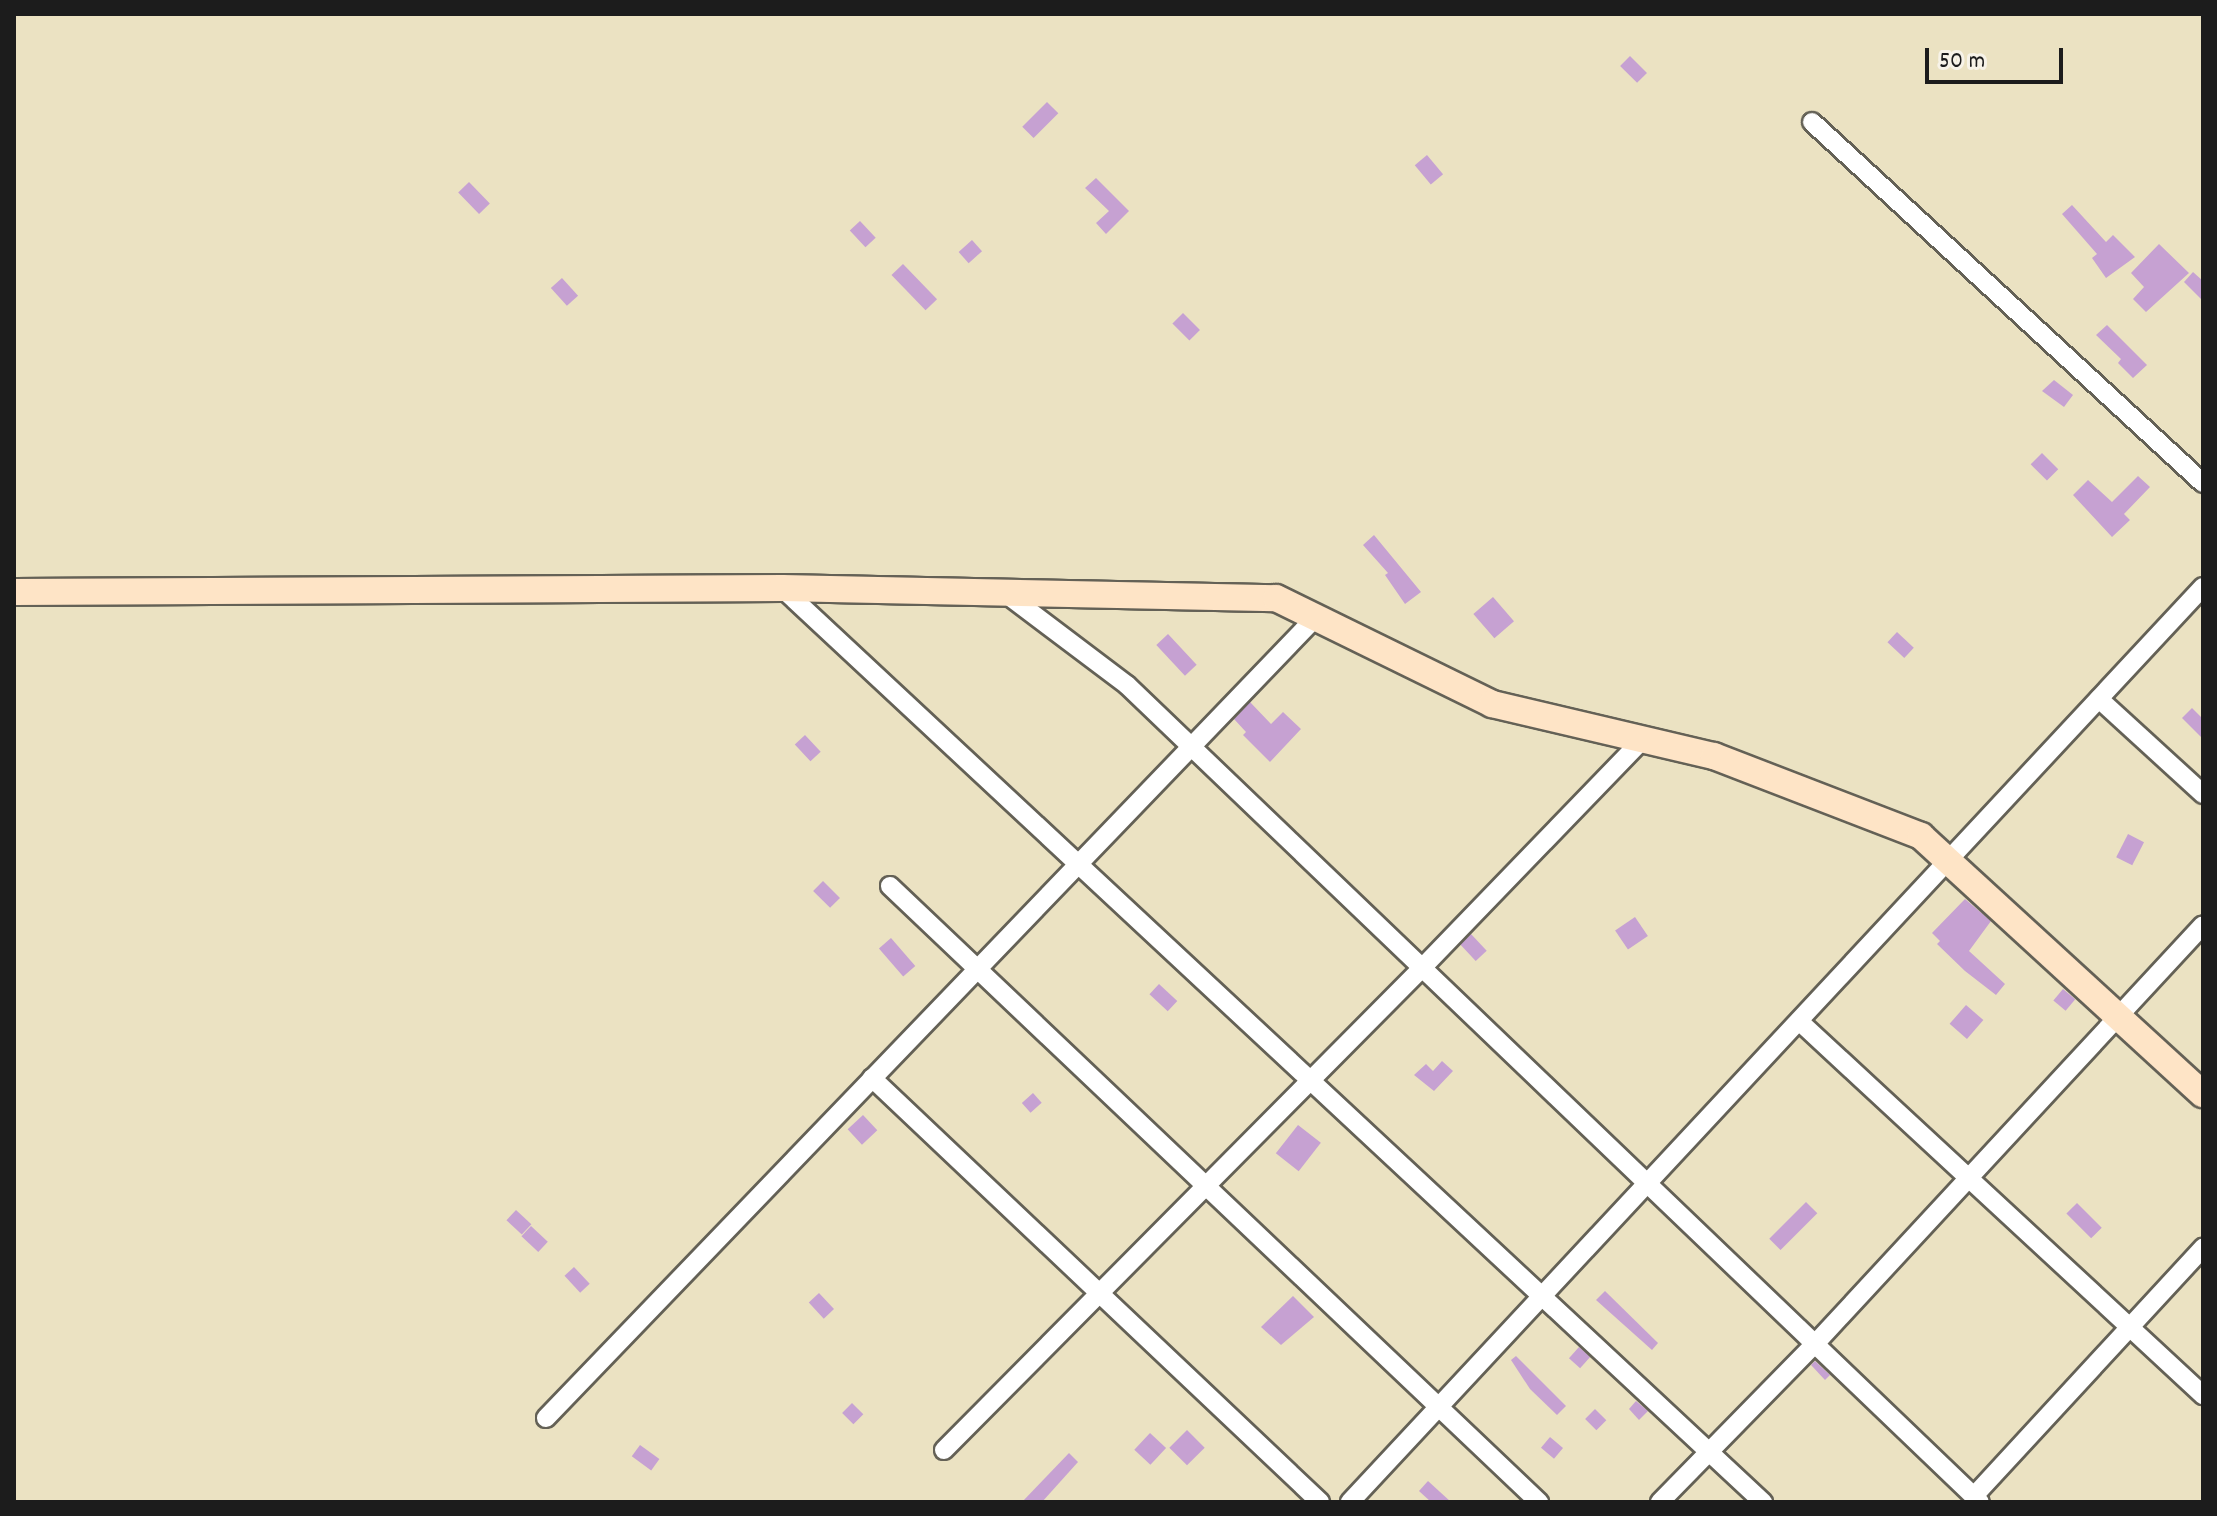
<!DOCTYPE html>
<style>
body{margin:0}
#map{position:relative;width:2217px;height:1516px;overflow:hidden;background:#ebe2c2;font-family:Dekko,sans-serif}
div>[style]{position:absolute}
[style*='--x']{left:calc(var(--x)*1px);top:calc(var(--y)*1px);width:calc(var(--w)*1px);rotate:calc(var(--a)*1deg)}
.building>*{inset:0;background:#c6a1d2;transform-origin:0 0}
.roads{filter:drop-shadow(2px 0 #646156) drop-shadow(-2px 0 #646156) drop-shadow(0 2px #646156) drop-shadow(0 -2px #646156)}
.street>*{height:18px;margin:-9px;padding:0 9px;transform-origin:9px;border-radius:9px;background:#fff}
.secondary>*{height:26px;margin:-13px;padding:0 13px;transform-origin:13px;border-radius:13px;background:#fee4c6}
span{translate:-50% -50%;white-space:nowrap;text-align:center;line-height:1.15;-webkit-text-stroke:6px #f7f3e8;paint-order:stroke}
.frame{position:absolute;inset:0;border:16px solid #1c1c1c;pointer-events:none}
.scale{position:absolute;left:1925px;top:48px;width:138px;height:36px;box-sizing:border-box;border:4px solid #1c1c1c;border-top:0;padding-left:10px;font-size:24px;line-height:28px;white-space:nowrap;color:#1c1c1c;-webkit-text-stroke:6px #f7f3e8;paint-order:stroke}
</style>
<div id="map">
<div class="building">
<div style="left:1630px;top:56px;width:24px;height:14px;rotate:45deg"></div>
<div style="left:1047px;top:102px;width:16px;height:35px;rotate:45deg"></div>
<div style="left:1427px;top:155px;width:25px;height:16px;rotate:50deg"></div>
<div style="clip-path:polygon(1096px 178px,1129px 211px,1106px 234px,1096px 223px,1109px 211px,1085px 188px)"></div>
<div style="left:469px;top:182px;width:30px;height:15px;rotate:46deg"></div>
<div style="clip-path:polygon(2072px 205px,2106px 242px,2113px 235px,2135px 257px,2106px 278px,2092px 258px,2097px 254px,2062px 214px)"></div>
<div style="left:860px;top:221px;width:23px;height:14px;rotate:47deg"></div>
<div style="left:972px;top:240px;width:15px;height:18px;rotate:48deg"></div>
<div style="clip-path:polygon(2159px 244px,2189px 273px,2146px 312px,2133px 299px,2144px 287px,2131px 273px)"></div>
<div style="left:903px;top:264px;width:49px;height:16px;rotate:46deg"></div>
<div style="clip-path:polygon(2193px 272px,2203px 281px,2203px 301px,2184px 282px)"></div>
<div style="left:562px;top:278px;width:24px;height:15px;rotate:48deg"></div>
<div style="left:1183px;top:313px;width:24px;height:15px;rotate:45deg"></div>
<div style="clip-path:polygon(2107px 325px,2147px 365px,2133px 378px,2118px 363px,2121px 359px,2096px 335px)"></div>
<div style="clip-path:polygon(2054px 380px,2073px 395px,2064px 407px,2042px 391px)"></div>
<div style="left:2042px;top:453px;width:23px;height:16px;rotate:45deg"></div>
<div style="clip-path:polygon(2138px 476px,2150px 487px,2124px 514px,2130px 520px,2112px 537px,2073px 495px,2088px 480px,2112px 502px)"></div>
<div style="clip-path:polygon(1374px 535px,1421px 592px,1405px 604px,1385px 575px,1388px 573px,1363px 545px)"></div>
<div style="left:1493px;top:597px;width:32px;height:26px;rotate:49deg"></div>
<div style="left:1897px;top:632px;width:23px;height:14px;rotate:43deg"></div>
<div style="left:1168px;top:634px;width:42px;height:16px;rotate:47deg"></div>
<div style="clip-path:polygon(1250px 702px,1271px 724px,1283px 712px,1301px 729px,1270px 762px,1243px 735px,1246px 732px,1234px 719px)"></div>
<div style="clip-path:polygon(2192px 708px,2203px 719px,2203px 739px,2182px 718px)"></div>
<div style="left:805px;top:735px;width:23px;height:14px;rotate:47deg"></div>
<div style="left:2128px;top:834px;width:18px;height:26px;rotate:27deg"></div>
<div style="left:823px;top:881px;width:24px;height:14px;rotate:45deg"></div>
<div style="clip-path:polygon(1965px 899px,1991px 921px,1969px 951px,2005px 984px,1996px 995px,1965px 971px,1937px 944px,1940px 941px,1932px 933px)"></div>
<div style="left:1635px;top:917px;width:23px;height:24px;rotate:56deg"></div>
<div style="left:1471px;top:934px;width:23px;height:15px;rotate:47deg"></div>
<div style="left:891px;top:938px;width:37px;height:16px;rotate:49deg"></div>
<div style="left:1159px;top:984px;width:25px;height:14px;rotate:43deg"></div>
<div style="left:2063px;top:989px;width:16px;height:15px;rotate:40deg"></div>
<div style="left:1966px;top:1005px;width:23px;height:25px;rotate:41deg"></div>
<div style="clip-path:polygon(1442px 1061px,1453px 1071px,1434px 1091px,1414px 1075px,1426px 1064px,1433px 1071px)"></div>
<div style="left:1033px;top:1093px;width:13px;height:15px;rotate:48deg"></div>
<div style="left:863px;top:1115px;width:21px;height:21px;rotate:47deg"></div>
<div style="left:1298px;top:1125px;width:29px;height:36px;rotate:38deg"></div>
<div style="left:1806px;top:1202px;width:16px;height:52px;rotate:45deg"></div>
<div style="left:2077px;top:1203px;width:35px;height:15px;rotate:45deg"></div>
<div style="left:516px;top:1210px;width:21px;height:14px;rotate:43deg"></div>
<div style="left:531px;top:1226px;width:23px;height:14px;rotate:43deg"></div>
<div style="left:574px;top:1267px;width:23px;height:13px;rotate:47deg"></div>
<div style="clip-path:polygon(1605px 1291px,1658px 1343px,1652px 1350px,1596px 1300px)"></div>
<div style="left:819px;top:1293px;width:22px;height:14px;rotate:47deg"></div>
<div style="clip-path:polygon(1293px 1296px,1314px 1317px,1281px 1345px,1261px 1327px)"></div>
<div style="left:1579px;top:1347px;width:15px;height:15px;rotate:42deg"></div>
<div style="clip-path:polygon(1516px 1356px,1566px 1406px,1557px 1415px,1530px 1389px,1511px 1360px)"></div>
<div style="clip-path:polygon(1815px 1361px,1830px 1375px,1825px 1380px,1811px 1365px)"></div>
<div style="clip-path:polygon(1636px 1401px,1648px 1411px,1639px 1420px,1629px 1409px)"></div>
<div style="left:852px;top:1403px;width:16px;height:14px;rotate:45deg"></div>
<div style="left:1595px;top:1409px;width:16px;height:14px;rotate:45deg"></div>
<div style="left:1187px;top:1430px;width:25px;height:25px;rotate:45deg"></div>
<div style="left:1150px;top:1433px;width:22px;height:23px;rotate:43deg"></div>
<div style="left:1550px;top:1437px;width:17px;height:14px;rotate:40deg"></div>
<div style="left:640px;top:1445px;width:24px;height:14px;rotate:36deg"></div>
<div style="clip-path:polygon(1069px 1453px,1078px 1462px,1042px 1502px,1022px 1502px)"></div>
<div style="clip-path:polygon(1428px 1481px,1451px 1502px,1431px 1502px,1419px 1491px)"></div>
</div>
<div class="roads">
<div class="street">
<div style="--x:1812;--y:122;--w:532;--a:42.72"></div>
<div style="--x:782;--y:588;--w:1341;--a:42.98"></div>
<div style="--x:1005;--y:593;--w:153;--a:37"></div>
<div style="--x:1127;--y:685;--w:1181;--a:43.77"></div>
<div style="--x:2099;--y:699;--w:141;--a:42.4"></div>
<div style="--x:890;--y:886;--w:895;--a:43.51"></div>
<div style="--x:1799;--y:1021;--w:551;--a:42.79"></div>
<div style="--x:872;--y:1078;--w:617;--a:43.42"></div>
<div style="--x:546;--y:1418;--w:1111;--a:-46.13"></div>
<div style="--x:944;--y:1450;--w:679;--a:-45.24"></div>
<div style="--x:1422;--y:968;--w:318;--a:-46"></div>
<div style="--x:1974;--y:1496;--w:338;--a:-47.3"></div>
<div style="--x:1350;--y:1502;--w:1251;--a:-47.01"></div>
<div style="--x:1660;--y:1502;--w:220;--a:-45.6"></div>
<div style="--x:1814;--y:1345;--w:572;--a:-47.19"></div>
</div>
<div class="secondary">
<div style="--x:14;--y:592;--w:768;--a:-0.3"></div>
<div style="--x:782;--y:588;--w:494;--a:1.2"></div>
<div style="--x:1276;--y:598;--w:241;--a:26.1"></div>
<div style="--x:1492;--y:704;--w:228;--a:13.2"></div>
<div style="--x:1714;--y:756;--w:222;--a:21.1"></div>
<div style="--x:1921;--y:836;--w:382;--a:42.5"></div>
</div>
</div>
<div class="frame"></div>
<div class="scale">50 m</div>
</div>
